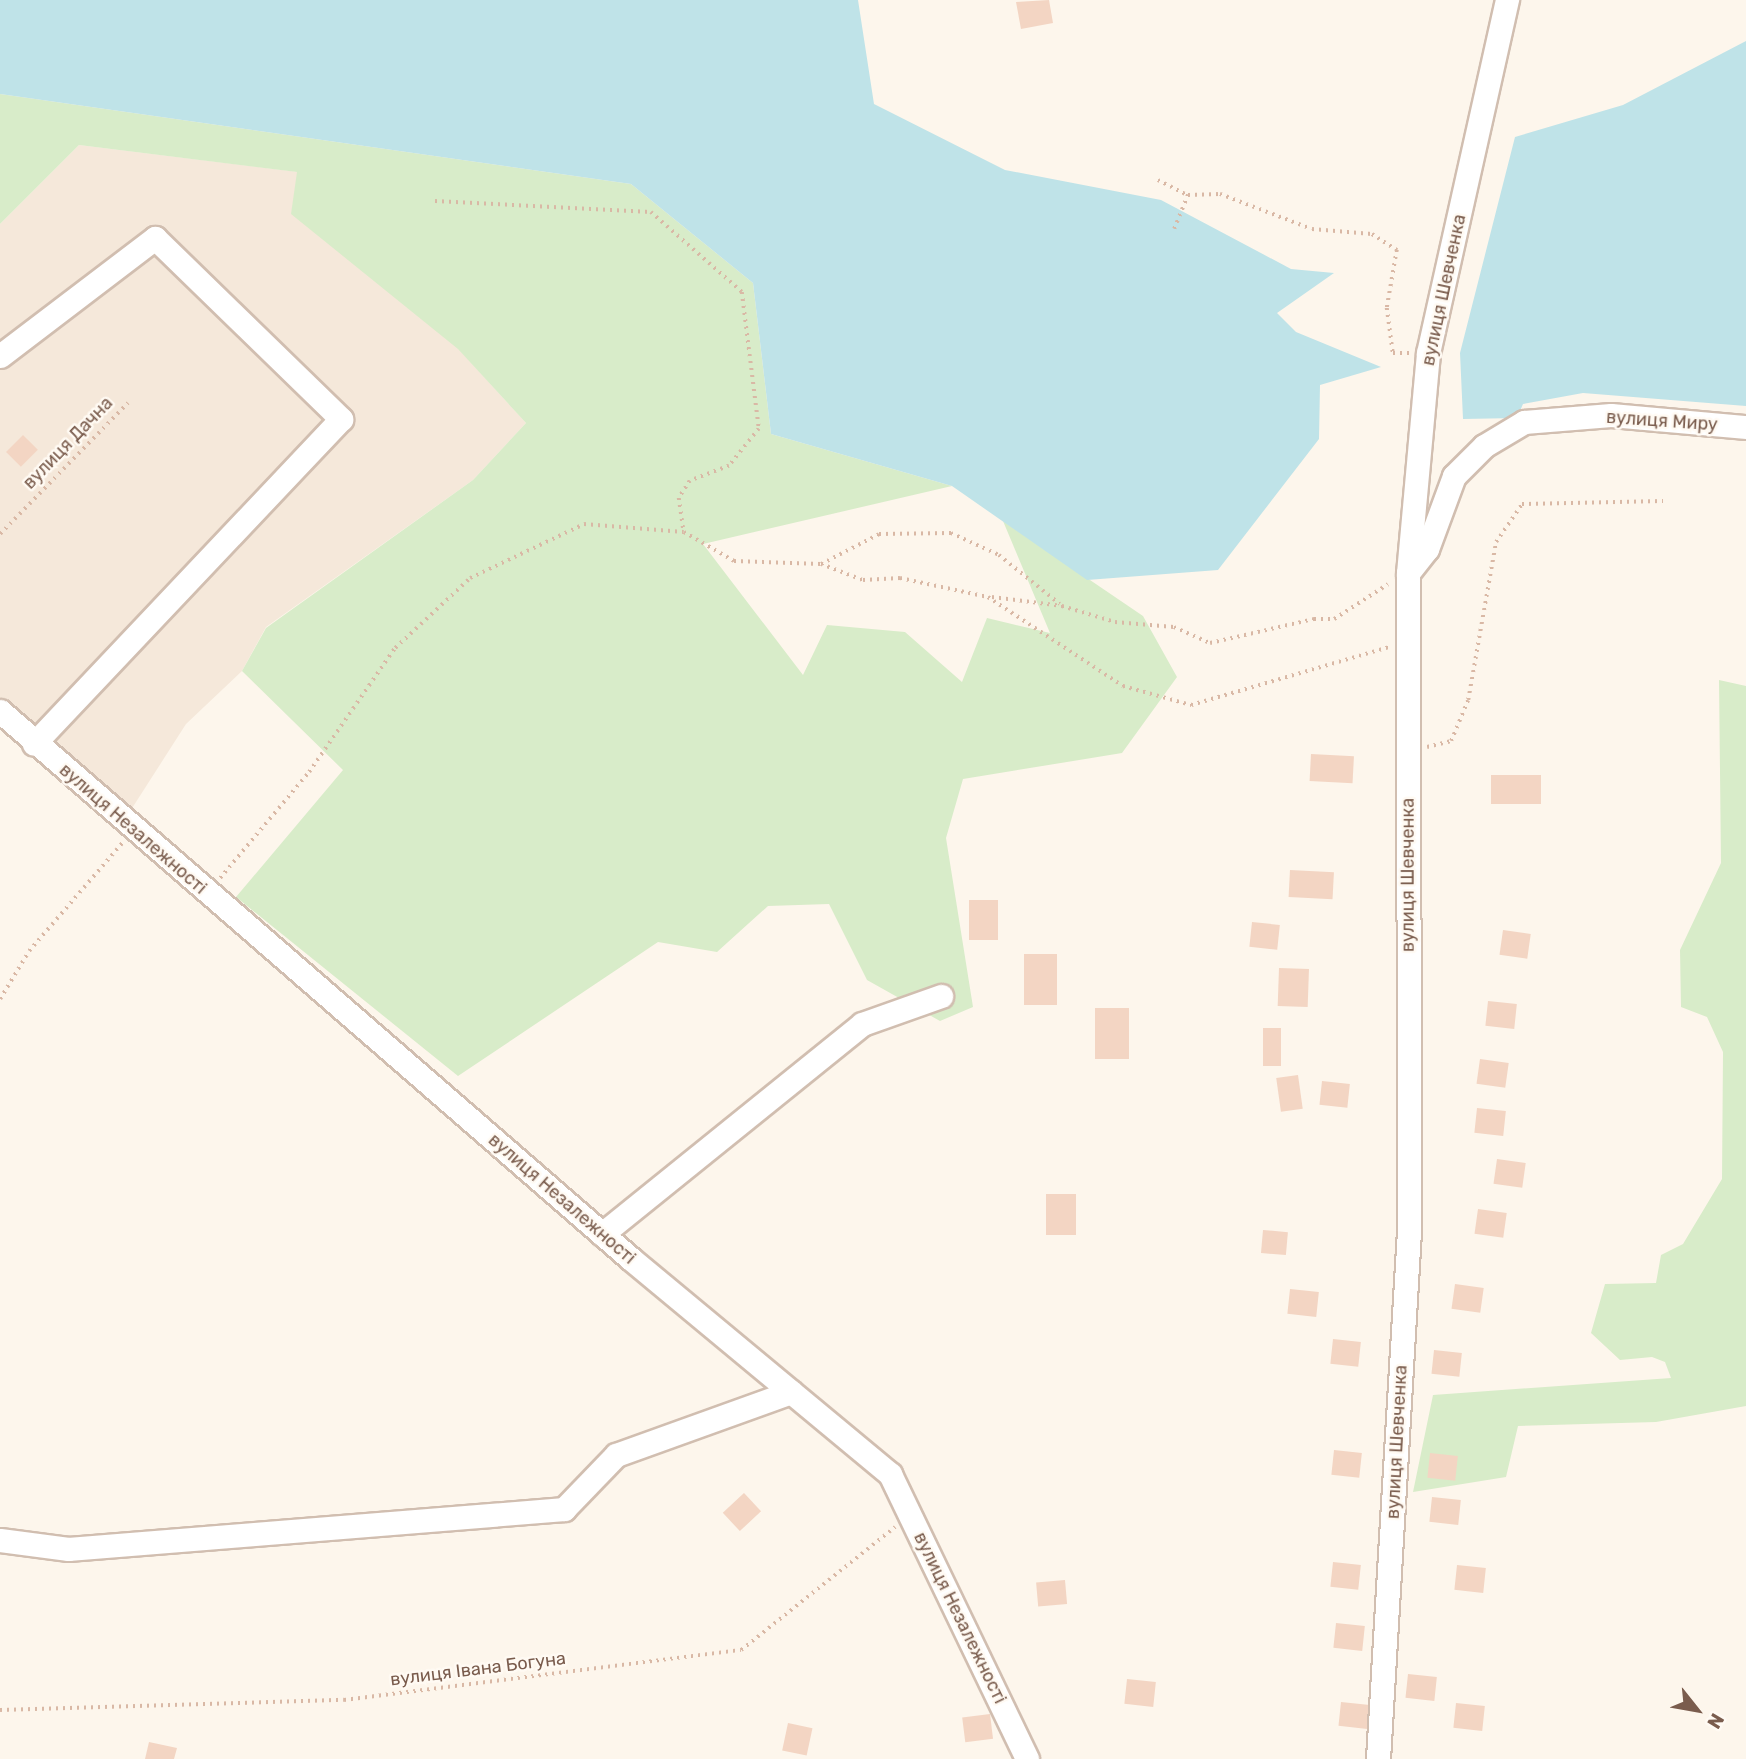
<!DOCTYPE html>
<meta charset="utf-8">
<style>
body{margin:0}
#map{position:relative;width:1746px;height:1759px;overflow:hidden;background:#fdf6ec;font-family:Rubik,sans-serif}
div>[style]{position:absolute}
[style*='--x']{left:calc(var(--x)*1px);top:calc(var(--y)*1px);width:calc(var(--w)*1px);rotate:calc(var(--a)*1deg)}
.residential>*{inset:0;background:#f5e8da}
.green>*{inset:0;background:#d8ecc9}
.water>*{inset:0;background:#bfe3e8}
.building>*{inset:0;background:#f3d5c3;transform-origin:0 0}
.path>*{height:3.5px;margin-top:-1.75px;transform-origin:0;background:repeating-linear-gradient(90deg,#d9b8a5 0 2px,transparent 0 7px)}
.roads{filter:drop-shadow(2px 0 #d1beb0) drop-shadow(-2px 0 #d1beb0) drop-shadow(0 2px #d1beb0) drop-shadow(0 -2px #d1beb0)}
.minor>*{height:23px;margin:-11.5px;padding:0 11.5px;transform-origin:11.5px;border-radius:11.5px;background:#fff}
span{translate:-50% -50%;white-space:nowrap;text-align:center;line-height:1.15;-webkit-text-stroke:5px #fffaf3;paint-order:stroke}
.street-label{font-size:18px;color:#7a5c4d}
.north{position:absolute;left:1662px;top:1675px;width:70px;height:70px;-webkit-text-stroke:5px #fffaf3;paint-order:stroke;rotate:121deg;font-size:19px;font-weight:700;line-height:28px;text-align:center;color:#7a5c4d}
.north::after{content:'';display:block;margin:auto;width:24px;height:32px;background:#7a5c4d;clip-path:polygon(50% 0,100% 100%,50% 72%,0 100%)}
</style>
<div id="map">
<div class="residential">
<div style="clip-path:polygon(79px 145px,298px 172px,526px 423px,473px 480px,266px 627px,242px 671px,186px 724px,120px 827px,0 711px,0 224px)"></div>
</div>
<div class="green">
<div style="clip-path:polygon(0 94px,631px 184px,753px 283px,771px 434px,952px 486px,703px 544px,803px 675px,827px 625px,905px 632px,962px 682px,987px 618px,1050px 633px,1003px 521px,1143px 616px,1177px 677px,1122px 753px,963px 779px,946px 838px,973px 1007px,940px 1021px,867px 980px,829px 904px,768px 906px,717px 952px,658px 942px,458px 1076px,236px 897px,343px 770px,242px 671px,266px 628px,473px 480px,526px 423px,458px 349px,291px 214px,297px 172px,79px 145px,0 224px)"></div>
<div style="clip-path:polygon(1719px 680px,1746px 686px,1746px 1406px,1656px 1422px,1518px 1426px,1506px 1477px,1413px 1492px,1433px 1395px,1671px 1378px,1665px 1362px,1652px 1357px,1620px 1360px,1591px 1333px,1605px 1284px,1656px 1283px,1661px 1255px,1683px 1244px,1722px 1179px,1723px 1052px,1707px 1017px,1681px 1007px,1680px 950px,1721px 863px)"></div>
</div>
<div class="water">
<div style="clip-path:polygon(0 0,858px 0,874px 104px,1005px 170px,1161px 200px,1291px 269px,1334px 273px,1277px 313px,1296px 332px,1381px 367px,1320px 385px,1319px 439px,1218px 570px,1087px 580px,952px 486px,771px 434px,753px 283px,631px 184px,0 94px)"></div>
<div style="clip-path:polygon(1746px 41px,1746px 406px,1583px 393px,1523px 404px,1517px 418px,1463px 419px,1460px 353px,1515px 137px,1623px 105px)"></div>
</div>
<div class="building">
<div style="clip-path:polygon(1049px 0,1053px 23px,1021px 29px,1016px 2px)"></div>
<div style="left:23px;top:435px;width:21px;height:24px;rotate:45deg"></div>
<div style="left:1311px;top:754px;width:43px;height:27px;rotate:3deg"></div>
<div style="left:1491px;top:775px;width:50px;height:29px"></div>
<div style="left:1290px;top:870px;width:44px;height:27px;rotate:3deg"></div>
<div style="left:969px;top:900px;width:29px;height:40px"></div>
<div style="left:1252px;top:922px;width:28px;height:25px;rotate:6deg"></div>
<div style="left:1503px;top:930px;width:28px;height:25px;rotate:8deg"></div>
<div style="left:1024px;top:954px;width:33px;height:51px"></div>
<div style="left:1279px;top:968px;width:30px;height:38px;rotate:2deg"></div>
<div style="left:1488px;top:1001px;width:29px;height:25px;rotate:6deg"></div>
<div style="left:1095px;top:1008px;width:34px;height:51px"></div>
<div style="left:1263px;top:1028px;width:18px;height:38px"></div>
<div style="left:1480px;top:1059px;width:29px;height:25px;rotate:8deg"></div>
<div style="left:1298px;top:1075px;width:34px;height:22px;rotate:82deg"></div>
<div style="left:1322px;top:1081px;width:28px;height:24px;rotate:6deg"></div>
<div style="left:1477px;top:1108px;width:29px;height:25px;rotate:6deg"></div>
<div style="left:1497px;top:1159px;width:29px;height:25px;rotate:8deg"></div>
<div style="left:1076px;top:1194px;width:41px;height:30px;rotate:90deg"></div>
<div style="left:1478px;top:1209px;width:29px;height:25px;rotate:8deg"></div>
<div style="left:1263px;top:1230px;width:25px;height:23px;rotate:5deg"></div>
<div style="left:1455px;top:1284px;width:29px;height:25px;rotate:8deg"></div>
<div style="left:1290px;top:1289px;width:29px;height:25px;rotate:6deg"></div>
<div style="left:1333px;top:1339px;width:28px;height:25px;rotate:6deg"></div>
<div style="left:1434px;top:1350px;width:28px;height:24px;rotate:6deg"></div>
<div style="left:1334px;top:1450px;width:28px;height:25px;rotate:6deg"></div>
<div style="left:1430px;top:1453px;width:28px;height:25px;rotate:6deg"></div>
<div style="left:744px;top:1493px;width:25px;height:29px;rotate:47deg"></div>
<div style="left:1432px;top:1497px;width:29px;height:25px;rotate:6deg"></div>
<div style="left:1333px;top:1562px;width:28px;height:25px;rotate:6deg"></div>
<div style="left:1457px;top:1565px;width:29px;height:25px;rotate:6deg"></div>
<div style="left:1065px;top:1580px;width:24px;height:29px;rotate:85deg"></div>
<div style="left:1336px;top:1623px;width:29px;height:25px;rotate:6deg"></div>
<div style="left:1408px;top:1674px;width:29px;height:24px;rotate:6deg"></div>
<div style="left:1127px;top:1679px;width:29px;height:25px;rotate:6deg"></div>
<div style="left:1341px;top:1702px;width:29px;height:24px;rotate:6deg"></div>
<div style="left:1456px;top:1703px;width:29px;height:25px;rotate:6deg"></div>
<div style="left:990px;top:1714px;width:25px;height:28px;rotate:83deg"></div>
<div style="left:788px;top:1723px;width:25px;height:28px;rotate:12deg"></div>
<div style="clip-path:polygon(149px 1742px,177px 1748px,174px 1759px,145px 1759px)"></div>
</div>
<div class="path">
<div style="--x:1158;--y:180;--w:34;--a:27"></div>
<div style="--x:1188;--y:195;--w:32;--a:-2"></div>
<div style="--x:1220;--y:194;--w:98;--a:20.8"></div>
<div style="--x:1312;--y:229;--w:60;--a:4.8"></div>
<div style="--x:1372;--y:234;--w:30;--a:33"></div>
<div style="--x:1397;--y:250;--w:59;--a:99.8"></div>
<div style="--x:1387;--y:308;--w:45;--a:82.4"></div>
<div style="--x:1393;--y:353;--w:16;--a:0"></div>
<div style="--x:435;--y:201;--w:216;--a:2.9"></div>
<div style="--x:651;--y:212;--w:121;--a:41.3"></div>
<div style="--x:742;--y:292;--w:138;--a:82.9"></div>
<div style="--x:759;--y:429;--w:48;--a:129"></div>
<div style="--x:729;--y:466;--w:42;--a:159"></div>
<div style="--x:690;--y:481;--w:20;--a:123"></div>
<div style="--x:679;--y:498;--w:34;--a:82"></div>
<div style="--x:684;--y:532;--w:58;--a:30.1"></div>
<div style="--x:734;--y:561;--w:87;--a:2"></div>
<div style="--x:821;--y:564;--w:45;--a:20.9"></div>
<div style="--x:863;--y:580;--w:37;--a:-3"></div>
<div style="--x:900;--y:578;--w:90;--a:12.2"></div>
<div style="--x:988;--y:597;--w:162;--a:33.4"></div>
<div style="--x:1123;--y:686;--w:71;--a:15.6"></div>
<div style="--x:1191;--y:705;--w:206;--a:-16.3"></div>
<div style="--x:1174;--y:229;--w:37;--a:-68"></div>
<div style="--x:0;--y:534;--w:183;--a:-45.7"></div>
<div style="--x:821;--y:564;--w:65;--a:-27.3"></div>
<div style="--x:879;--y:534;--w:72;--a:-0.8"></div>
<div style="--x:951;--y:533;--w:53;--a:24.6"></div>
<div style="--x:999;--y:555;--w:78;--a:38.8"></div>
<div style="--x:992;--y:597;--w:71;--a:7.3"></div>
<div style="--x:1062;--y:606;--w:55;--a:16.8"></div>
<div style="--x:1115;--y:622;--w:59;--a:4.8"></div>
<div style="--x:1174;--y:627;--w:39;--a:24"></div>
<div style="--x:1210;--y:643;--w:107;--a:-13"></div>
<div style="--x:1314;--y:619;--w:20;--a:0"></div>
<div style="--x:1334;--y:619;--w:64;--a:-32.9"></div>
<div style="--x:1427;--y:747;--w:25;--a:-14"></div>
<div style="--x:1451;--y:741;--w:44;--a:-67.5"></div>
<div style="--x:1468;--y:700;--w:160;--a:-80"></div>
<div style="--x:1496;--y:542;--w:46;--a:-55.6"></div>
<div style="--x:1522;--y:504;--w:141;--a:-1.2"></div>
<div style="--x:220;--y:878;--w:138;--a:-50"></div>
<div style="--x:309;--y:772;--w:151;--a:-55.3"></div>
<div style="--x:395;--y:648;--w:103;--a:-43"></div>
<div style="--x:470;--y:578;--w:126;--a:-25.3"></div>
<div style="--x:584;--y:524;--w:100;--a:4.6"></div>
<div style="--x:0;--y:999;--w:56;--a:-58.9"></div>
<div style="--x:29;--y:951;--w:144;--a:-49.2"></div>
<div style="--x:0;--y:1710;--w:344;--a:-1.7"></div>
<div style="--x:344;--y:1700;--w:400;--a:-7.2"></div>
<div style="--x:741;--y:1650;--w:197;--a:-38.6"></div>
</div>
<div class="roads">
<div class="minor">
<div style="--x:0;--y:356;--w:195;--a:-37.3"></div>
<div style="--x:155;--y:238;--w:260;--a:44.2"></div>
<div style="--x:341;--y:419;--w:447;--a:133.4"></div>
<div style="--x:1408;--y:573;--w:31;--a:-52"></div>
<div style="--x:1427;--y:549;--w:78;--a:-69.7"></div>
<div style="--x:1454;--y:476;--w:42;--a:-45"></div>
<div style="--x:1484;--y:446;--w:47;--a:-31"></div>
<div style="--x:1524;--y:422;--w:87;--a:-4.6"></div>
<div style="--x:1611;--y:415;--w:136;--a:5.1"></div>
<div style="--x:0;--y:711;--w:836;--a:40.97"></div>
<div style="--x:631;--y:1259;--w:337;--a:39.7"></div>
<div style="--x:890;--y:1474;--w:316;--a:64.3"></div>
<div style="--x:602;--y:1234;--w:334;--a:-38.9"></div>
<div style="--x:862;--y:1024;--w:84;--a:-19.5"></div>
<div style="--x:0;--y:1540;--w:69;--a:7.5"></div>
<div style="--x:68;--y:1549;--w:498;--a:-4.6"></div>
<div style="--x:564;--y:1509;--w:75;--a:-46.1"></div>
<div style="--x:616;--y:1455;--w:186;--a:-19.8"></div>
<div style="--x:1378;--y:1759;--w:529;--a:-86.64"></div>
<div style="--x:1409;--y:1231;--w:658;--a:-90.09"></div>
<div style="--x:1408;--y:573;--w:221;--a:-84.8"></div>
<div style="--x:1428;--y:353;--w:362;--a:-77.4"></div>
</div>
</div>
<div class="street-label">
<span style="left:1444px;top:290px;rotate:-78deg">вулиця Шевченка</span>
<span style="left:1662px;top:421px;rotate:4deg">вулиця Миру</span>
<span style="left:68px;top:443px;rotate:-46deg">вулиця Дачна</span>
<span style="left:133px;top:829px;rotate:41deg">вулиця Незалежності</span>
<span style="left:1408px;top:875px;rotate:-90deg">вулиця Шевченка</span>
<span style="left:562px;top:1199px;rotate:41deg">вулиця Незалежності</span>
<span style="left:1397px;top:1442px;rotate:-87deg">вулиця Шевченка</span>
<span style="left:960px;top:1618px;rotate:64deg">вулиця Незалежності</span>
<span style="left:478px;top:1669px;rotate:-7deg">вулиця Івана Богуна</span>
</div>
<div class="north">N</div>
</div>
